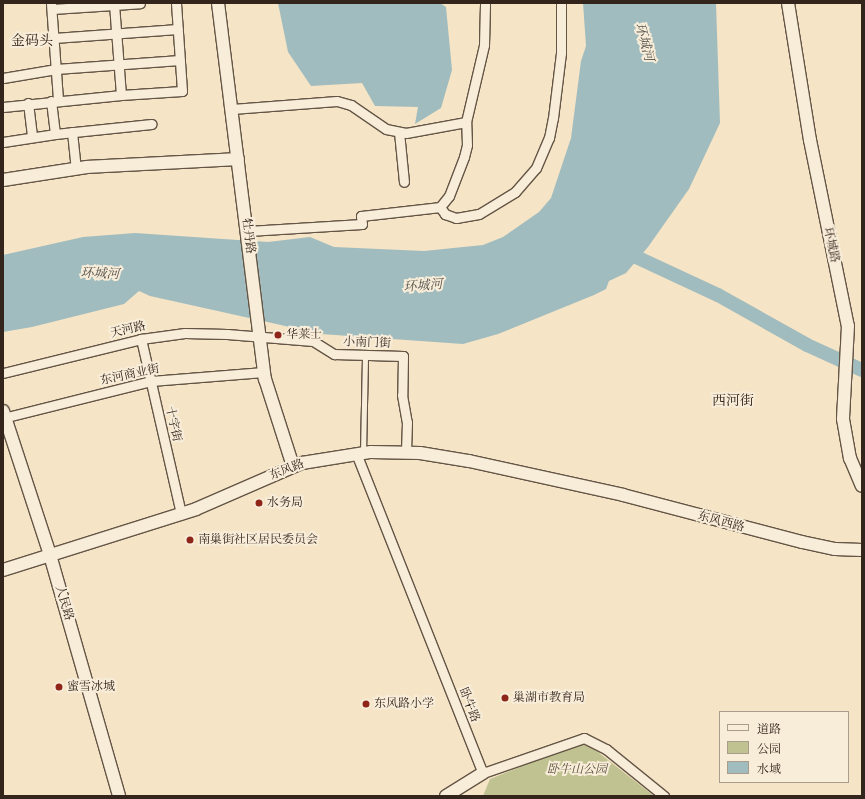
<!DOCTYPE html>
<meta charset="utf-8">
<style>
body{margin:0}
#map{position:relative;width:865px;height:799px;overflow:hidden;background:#f5e4c5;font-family:"IM FELL Great Primer","Noto Serif SC",serif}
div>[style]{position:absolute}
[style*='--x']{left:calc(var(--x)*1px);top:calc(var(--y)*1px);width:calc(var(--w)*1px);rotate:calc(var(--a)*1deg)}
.green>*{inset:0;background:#c1c291}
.water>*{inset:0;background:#a1bcbf}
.river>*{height:14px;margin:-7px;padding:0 7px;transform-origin:7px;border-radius:7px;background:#a1bcbf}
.roads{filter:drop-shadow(1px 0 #645546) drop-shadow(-1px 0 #645546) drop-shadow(0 1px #645546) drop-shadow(0 -1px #645546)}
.service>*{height:4.5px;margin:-2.25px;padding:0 2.25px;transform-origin:2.25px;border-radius:2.25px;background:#f8edd9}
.minor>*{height:9px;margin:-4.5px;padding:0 4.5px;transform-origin:4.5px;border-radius:4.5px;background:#f8edd9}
.tertiary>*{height:12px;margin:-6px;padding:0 6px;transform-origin:6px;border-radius:6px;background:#f8edd9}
.dots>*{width:11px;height:11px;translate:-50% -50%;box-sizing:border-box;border:2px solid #f8edd9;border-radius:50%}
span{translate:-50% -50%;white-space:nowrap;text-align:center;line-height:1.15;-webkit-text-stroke:4px #f8edd9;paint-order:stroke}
.street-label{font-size:12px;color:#34251c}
.poi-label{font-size:12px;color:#34251c}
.left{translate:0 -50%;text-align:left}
.park-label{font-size:12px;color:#574c39;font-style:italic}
.water-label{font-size:13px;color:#55524d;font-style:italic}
.quarter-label{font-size:14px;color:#34251c}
.frame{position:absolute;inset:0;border:4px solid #34251c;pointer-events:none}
.legend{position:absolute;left:719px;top:711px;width:130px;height:72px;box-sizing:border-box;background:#f8edd9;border:1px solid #aa9d8d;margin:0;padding:5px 7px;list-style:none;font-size:12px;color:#34251c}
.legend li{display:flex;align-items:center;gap:8px;height:20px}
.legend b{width:20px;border:1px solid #aa9d8d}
</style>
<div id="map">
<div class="green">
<div style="clip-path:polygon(580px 743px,594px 749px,654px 796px,483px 796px,490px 779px)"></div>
</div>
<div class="water">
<div style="clip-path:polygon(278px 3px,440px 3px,446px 7px,452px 70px,441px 108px,415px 124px,418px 107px,375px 106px,362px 83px,311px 86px,288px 52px)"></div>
<div style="clip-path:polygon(583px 3px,716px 3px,720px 123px,689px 189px,648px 247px,626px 273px,609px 281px,606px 289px,594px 295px,498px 334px,463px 344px,321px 334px,150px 296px,139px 291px,124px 304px,32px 327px,3px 332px,3px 255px,83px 237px,135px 233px,268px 242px,310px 237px,334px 247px,424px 251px,483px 245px,503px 237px,539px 212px,551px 198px,571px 138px,581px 61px,586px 46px)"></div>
</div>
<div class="river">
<div style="--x:621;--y:250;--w:107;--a:24.9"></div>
<div style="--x:718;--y:295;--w:102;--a:29.3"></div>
<div style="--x:807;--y:345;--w:60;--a:24.4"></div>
</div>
<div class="roads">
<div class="service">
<div style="--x:363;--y:453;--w:99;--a:-88.8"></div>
</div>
<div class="minor">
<div style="--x:51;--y:4;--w:96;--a:85.8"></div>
<div style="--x:114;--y:5;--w:26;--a:-4"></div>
<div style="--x:54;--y:38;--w:124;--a:-4.2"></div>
<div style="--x:3;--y:78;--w:54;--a:-9.6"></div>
<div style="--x:56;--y:69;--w:124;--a:-4.2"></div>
<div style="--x:121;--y:95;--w:61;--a:-3.8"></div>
<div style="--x:182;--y:91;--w:88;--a:-93.9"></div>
<div style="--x:51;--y:101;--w:33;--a:83"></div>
<div style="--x:28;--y:103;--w:34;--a:83"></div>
<div style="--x:3;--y:107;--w:119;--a:-5.8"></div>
<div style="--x:121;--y:95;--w:90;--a:-94.4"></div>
<div style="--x:114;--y:5;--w:62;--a:176.3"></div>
<div style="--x:232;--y:109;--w:105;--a:-4.4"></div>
<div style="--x:337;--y:101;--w:15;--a:16"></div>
<div style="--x:351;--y:105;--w:42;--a:34.4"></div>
<div style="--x:386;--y:129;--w:20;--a:11"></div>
<div style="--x:406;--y:133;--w:61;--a:-10.4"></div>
<div style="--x:466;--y:122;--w:79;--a:-76.8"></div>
<div style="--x:484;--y:45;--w:42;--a:-88.6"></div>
<div style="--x:72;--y:132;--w:36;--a:84"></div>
<div style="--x:399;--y:132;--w:50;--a:84.3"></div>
<div style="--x:3;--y:142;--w:53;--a:-8.7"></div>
<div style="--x:55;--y:134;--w:97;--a:-5.9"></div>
<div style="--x:440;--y:207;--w:9;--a:54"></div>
<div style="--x:445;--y:214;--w:12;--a:20"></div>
<div style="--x:456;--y:218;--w:23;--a:-10"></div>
<div style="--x:479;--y:214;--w:42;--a:-31.4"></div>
<div style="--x:515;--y:192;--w:32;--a:-49"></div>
<div style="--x:536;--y:168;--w:33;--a:-67"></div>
<div style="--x:549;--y:138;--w:20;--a:-79"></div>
<div style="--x:553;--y:118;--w:65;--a:-83"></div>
<div style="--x:561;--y:53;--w:50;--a:-90"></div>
<div style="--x:248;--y:231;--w:114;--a:-3.5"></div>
<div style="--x:362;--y:224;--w:8;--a:-97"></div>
<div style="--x:361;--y:216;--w:80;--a:-6.5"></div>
<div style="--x:440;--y:207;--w:14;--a:-51"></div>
<div style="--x:449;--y:196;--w:42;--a:-69"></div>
<div style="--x:464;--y:157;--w:12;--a:-76"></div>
<div style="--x:467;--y:145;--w:23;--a:-92"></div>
<div style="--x:141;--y:339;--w:180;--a:77.1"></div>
<div style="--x:3;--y:373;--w:142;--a:-13.8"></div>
<div style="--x:141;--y:339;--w:44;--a:-7.8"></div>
<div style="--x:185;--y:333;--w:42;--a:1.4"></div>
<div style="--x:227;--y:334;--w:86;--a:4.7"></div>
<div style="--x:313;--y:341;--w:25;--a:32"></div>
<div style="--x:334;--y:354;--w:69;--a:1.7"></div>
<div style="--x:403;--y:356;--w:39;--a:91"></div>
<div style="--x:402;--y:395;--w:27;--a:80"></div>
<div style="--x:407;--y:422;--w:30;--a:92"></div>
<div style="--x:3;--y:418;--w:153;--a:-14"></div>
<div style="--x:151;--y:381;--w:113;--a:-4.6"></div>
<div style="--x:356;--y:453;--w:344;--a:68.4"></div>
<div style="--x:483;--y:773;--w:107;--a:-19.1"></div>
<div style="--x:584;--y:738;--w:25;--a:27"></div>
<div style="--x:606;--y:749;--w:75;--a:39"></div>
</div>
<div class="tertiary">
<div style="--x:218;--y:3;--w:379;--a:82.9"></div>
<div style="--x:265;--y:379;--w:91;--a:72.2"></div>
<div style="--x:788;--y:3;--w:139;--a:80.9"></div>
<div style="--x:810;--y:140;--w:190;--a:78.5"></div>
<div style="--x:848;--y:326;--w:93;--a:93.1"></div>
<div style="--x:843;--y:419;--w:40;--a:80"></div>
<div style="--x:850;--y:458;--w:30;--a:67"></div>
<div style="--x:3;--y:180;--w:85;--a:-8.8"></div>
<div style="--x:87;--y:167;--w:151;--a:-3"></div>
<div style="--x:3;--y:411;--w:151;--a:71.9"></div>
<div style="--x:50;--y:555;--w:251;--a:74"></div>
<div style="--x:3;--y:570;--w:202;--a:-17.5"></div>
<div style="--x:196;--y:509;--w:116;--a:-23.5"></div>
<div style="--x:302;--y:463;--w:70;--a:-9.1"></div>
<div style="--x:371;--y:452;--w:49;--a:1.2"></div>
<div style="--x:420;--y:453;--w:50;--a:9.3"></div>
<div style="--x:469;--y:461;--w:158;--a:12.4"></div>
<div style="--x:623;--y:495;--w:185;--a:14.7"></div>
<div style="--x:802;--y:542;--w:34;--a:12"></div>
<div style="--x:835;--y:549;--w:27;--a:2"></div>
<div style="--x:446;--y:796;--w:44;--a:-31.9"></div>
</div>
</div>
<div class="dots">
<div style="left:278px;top:335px;background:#8f2418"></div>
<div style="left:259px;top:503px;background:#8f2418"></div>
<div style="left:190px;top:540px;background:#8f2418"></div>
<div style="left:59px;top:687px;background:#8f2418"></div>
<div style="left:505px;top:698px;background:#8f2418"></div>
<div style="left:366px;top:704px;background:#8f2418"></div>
</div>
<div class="street-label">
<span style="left:248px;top:236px;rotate:83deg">牡丹路</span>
<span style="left:831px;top:245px;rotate:78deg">环城路</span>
<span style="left:128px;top:330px;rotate:-13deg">天河路</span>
<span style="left:367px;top:343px;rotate:2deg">小南门街</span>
<span style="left:130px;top:375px;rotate:-12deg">东河商业街</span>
<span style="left:173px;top:424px;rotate:77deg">十字街</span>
<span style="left:287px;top:470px;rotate:-22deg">东风路</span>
<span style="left:721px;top:522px;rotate:15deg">东风西路</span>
<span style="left:64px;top:603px;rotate:74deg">人民路</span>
<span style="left:469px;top:705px;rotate:68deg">卧牛路</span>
</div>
<div class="poi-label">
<span class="left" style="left:286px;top:335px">华莱士</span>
<span class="left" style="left:267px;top:503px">水务局</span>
<span class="left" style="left:198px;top:540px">南巢街社区居民委员会</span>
<span class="left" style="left:67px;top:687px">蜜雪冰城</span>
<span class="left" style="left:513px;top:698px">巢湖市教育局</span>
<span class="left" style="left:374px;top:704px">东风路小学</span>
</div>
<div class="park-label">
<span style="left:577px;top:770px">卧牛山公园</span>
</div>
<div class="water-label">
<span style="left:644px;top:42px;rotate:75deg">环城河</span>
<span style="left:100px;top:274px;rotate:2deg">环城河</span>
<span style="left:423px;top:286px;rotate:-4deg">环城河</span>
</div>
<div class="quarter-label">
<span style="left:32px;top:41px">金码头</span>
<span style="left:733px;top:401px">西河街</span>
</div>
<div class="frame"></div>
<ul class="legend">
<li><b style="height:5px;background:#f8edd9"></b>道路</li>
<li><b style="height:11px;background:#c1c291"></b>公园</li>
<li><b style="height:11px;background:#a1bcbf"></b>水域</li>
</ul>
</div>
